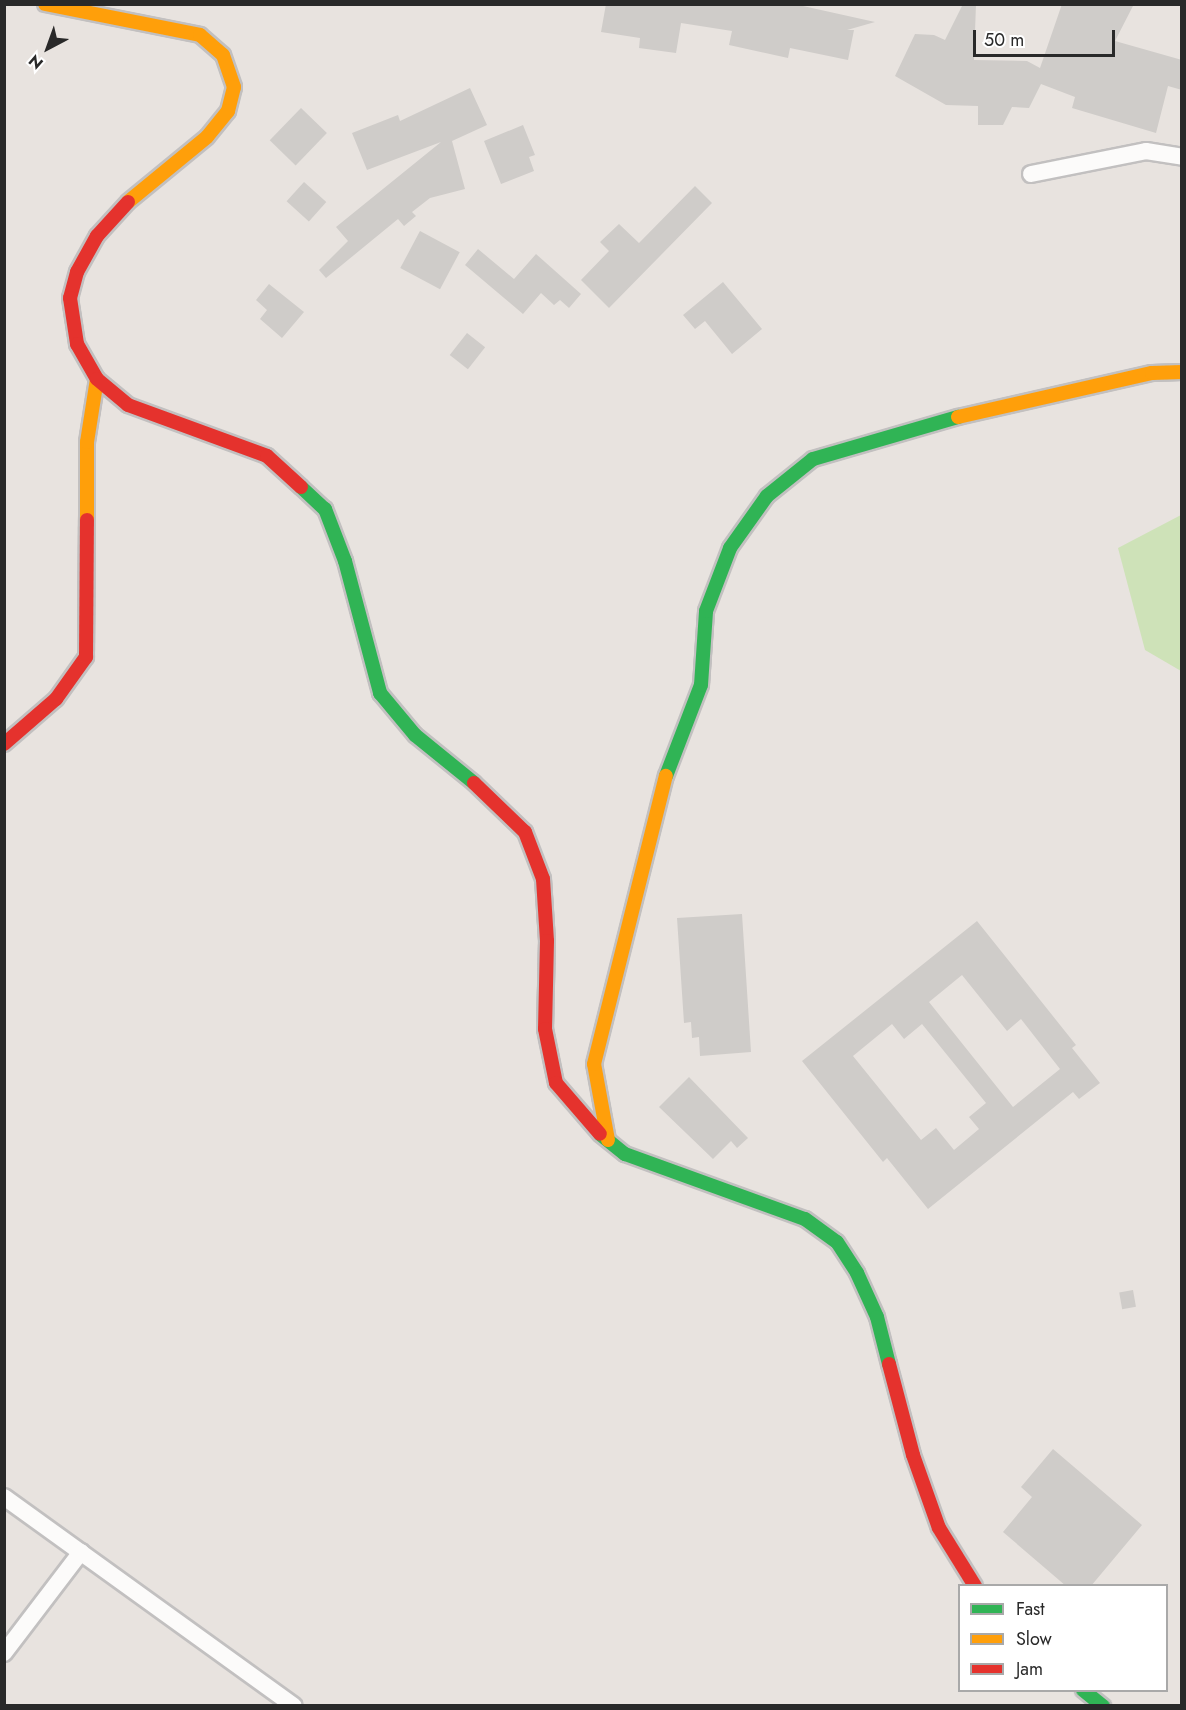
<!DOCTYPE html>
<style>
body{margin:0}
#map{position:relative;width:1186px;height:1710px;overflow:hidden;background:#e8e3df;font-family:Jost,sans-serif}
div>[style]{position:absolute}
[style*='--x']{left:calc(var(--x)*1px);top:calc(var(--y)*1px);width:calc(var(--w)*1px);rotate:calc(var(--a)*1deg)}
.green>*{inset:0;background:#cee2b8}
.building>*{inset:0;background:#cfccc9;transform-origin:0 0}
.roads{filter:drop-shadow(2px 0 #c2c0c0) drop-shadow(-2px 0 #c2c0c0) drop-shadow(0 2px #c2c0c0) drop-shadow(0 -2px #c2c0c0)}
.street>*{height:16px;margin:-8px;padding:0 8px;transform-origin:8px;border-radius:8px;background:#fcfbfa}
.fast>*{height:14px;margin:-7px;padding:0 7px;transform-origin:7px;border-radius:7px;background:#30b455}
.slow>*{height:14px;margin:-7px;padding:0 7px;transform-origin:7px;border-radius:7px;background:#ff9f0a}
.jam>*{height:14px;margin:-7px;padding:0 7px;transform-origin:7px;border-radius:7px;background:#e5322d}
span{translate:-50% -50%;white-space:nowrap;text-align:center;line-height:1.15;-webkit-text-stroke:6px #fff;paint-order:stroke}
.frame{position:absolute;inset:0;border:6px solid #292929;pointer-events:none}
.legend{position:absolute;left:958px;top:1584px;width:210px;height:108px;box-sizing:border-box;background:#fff;border:2px solid #a9a9a9;margin:0;padding:8px 10px;list-style:none;font-size:18px;color:#292929}
.legend li{display:flex;align-items:center;gap:12px;height:30px}
.legend b{width:30px;border:2px solid #a9a9a9}
.north{position:absolute;left:18px;top:18px;width:60px;height:60px;-webkit-text-stroke:4px #fff;paint-order:stroke;rotate:221deg;font-size:16px;font-weight:700;line-height:24px;text-align:center;color:#292929}
.north::after{content:'';display:block;margin:auto;width:21px;height:27px;background:#292929;clip-path:polygon(50% 0,100% 100%,50% 72%,0 100%)}
.scale{position:absolute;left:973px;top:30px;width:142px;height:27px;box-sizing:border-box;border:3px solid #292929;border-top:0;padding-left:8px;font-size:18px;line-height:21px;white-space:nowrap;color:#292929;-webkit-text-stroke:4px #fff;paint-order:stroke}
</style>
<div id="map">
<div class="green">
<div style="clip-path:polygon(1181px 515px,1181px 671px,1145px 650px,1118px 548px)"></div>
</div>
<div class="building">
<div style="clip-path:polygon(606px 4px,794px 4px,875px 22px,847px 30px,854px 30px,848px 60px,790px 48px,788px 58px,729px 45px,732px 31px,681px 23px,676px 53px,639px 48px,640px 38px,601px 32px)"></div>
<div style="clip-path:polygon(963px 4px,976px 4px,974px 60px,1027px 61px,1040px 68px,1062px 4px,1134px 4px,1115px 41px,1182px 60px,1182px 90px,1168px 86px,1156px 133px,1072px 108px,1075px 97px,1041px 84px,1029px 108px,1012px 107px,1003px 125px,978px 125px,978px 106px,946px 105px,895px 76px,915px 34px,934px 35px,945px 40px)"></div>
<div style="clip-path:polygon(470px 88px,487px 125px,452px 141px,465px 189px,430px 198px,412px 212px,416px 216px,404px 226px,398px 219px,326px 278px,319px 270px,348px 241px,336px 227px,441px 142px,367px 170px,352px 133px,398px 115px,400px 121px)"></div>
<div style="left:301px;top:108px;width:36px;height:45px;rotate:44deg"></div>
<div style="clip-path:polygon(523px 125px,535px 155px,529px 157px,534px 171px,501px 184px,484px 141px)"></div>
<div style="left:304px;top:182px;width:30px;height:26px;rotate:42deg"></div>
<div style="clip-path:polygon(695px 186px,712px 203px,609px 308px,581px 280px,609px 251px,600px 242px,619px 224px,639px 243px)"></div>
<div style="left:420px;top:231px;width:45px;height:42px;rotate:28deg"></div>
<div style="clip-path:polygon(478px 249px,514px 279px,536px 254px,581px 294px,569px 308px,560px 300px,554px 305px,541px 293px,523px 314px,465px 265px)"></div>
<div style="clip-path:polygon(723px 282px,762px 329px,732px 354px,705px 321px,695px 329px,683px 315px)"></div>
<div style="clip-path:polygon(269px 284px,304px 312px,282px 338px,260px 319px,267px 310px,256px 300px)"></div>
<div style="left:467px;top:333px;width:23px;height:28px;rotate:38deg"></div>
<div style="clip-path:polygon(742px 914px,751px 1052px,700px 1056px,699px 1037px,692px 1038px,691px 1022px,684px 1023px,677px 918px)"></div>
<div style="clip-path:polygon(evenodd,977px 921px,1076px 1045px,1072px 1048px,1100px 1083px,1079px 1099px,1073px 1092px,928px 1209px,887px 1158px,883px 1162px,802px 1061px,977px 921px,962px 975px,1007px 1031px,1021px 1019px,1060px 1069px,1013px 1107px,929px 1002px,962px 975px,977px 921px,892px 1024px,904px 1039px,922px 1024px,986px 1103px,969px 1117px,979px 1129px,954px 1150px,936px 1128px,921px 1140px,853px 1056px,892px 1024px)"></div>
<div style="clip-path:polygon(689px 1077px,748px 1138px,737px 1148px,731px 1141px,713px 1159px,659px 1107px)"></div>
<div style="left:1133px;top:1290px;width:17px;height:14px;rotate:80deg"></div>
<div style="clip-path:polygon(1053px 1449px,1142px 1525px,1091px 1586px,1066px 1586px,1003px 1532px,1032px 1497px,1021px 1487px)"></div>
</div>
<div class="roads">
<div class="street">
<div style="--x:1031;--y:174;--w:117;--a:-11.3"></div>
<div style="--x:1146;--y:151;--w:36;--a:9"></div>
<div style="--x:4;--y:1497;--w:357;--a:35.8"></div>
<div style="--x:4;--y:1653;--w:127;--a:-52.7"></div>
</div>
<div class="fast">
<div style="--x:301;--y:487;--w:33;--a:43"></div>
<div style="--x:325;--y:509;--w:56;--a:69"></div>
<div style="--x:345;--y:561;--w:137;--a:75.1"></div>
<div style="--x:380;--y:693;--w:55;--a:50.2"></div>
<div style="--x:415;--y:735;--w:76;--a:39.1"></div>
<div style="--x:666;--y:776;--w:97;--a:-69"></div>
<div style="--x:701;--y:685;--w:74;--a:-86.1"></div>
<div style="--x:706;--y:611;--w:67;--a:-69.1"></div>
<div style="--x:730;--y:548;--w:64;--a:-54.6"></div>
<div style="--x:767;--y:496;--w:59;--a:-38.8"></div>
<div style="--x:813;--y:459;--w:151;--a:-16.2"></div>
<div style="--x:600;--y:1134;--w:32;--a:39"></div>
<div style="--x:625;--y:1154;--w:191;--a:19.9"></div>
<div style="--x:805;--y:1219;--w:39;--a:36"></div>
<div style="--x:837;--y:1242;--w:37;--a:57"></div>
<div style="--x:857;--y:1273;--w:48;--a:65.6"></div>
<div style="--x:877;--y:1317;--w:49;--a:75.7"></div>
<div style="--x:1083;--y:1690;--w:26;--a:39"></div>
</div>
<div class="slow">
<div style="--x:45;--y:4;--w:158;--a:11.3"></div>
<div style="--x:200;--y:35;--w:30;--a:41"></div>
<div style="--x:223;--y:55;--w:34;--a:71"></div>
<div style="--x:234;--y:87;--w:25;--a:104"></div>
<div style="--x:228;--y:111;--w:33;--a:129"></div>
<div style="--x:207;--y:137;--w:102;--a:140.6"></div>
<div style="--x:958;--y:417;--w:199;--a:-12.8"></div>
<div style="--x:1152;--y:373;--w:30;--a:-2"></div>
<div style="--x:87;--y:520;--w:78;--a:-90"></div>
<div style="--x:87;--y:442;--w:64;--a:-81"></div>
<div style="--x:608;--y:1140;--w:77;--a:-100.4"></div>
<div style="--x:594;--y:1064;--w:297;--a:-76"></div>
</div>
<div class="jam">
<div style="--x:128;--y:202;--w:46;--a:132.4"></div>
<div style="--x:97;--y:236;--w:41;--a:119.1"></div>
<div style="--x:77;--y:272;--w:27;--a:105"></div>
<div style="--x:70;--y:298;--w:47;--a:81.3"></div>
<div style="--x:77;--y:344;--w:40;--a:60.3"></div>
<div style="--x:97;--y:379;--w:40;--a:40"></div>
<div style="--x:128;--y:405;--w:148;--a:20.1"></div>
<div style="--x:267;--y:456;--w:46;--a:42.4"></div>
<div style="--x:4;--y:744;--w:69;--a:-40.9"></div>
<div style="--x:56;--y:699;--w:52;--a:-54.5"></div>
<div style="--x:86;--y:657;--w:137;--a:-89.6"></div>
<div style="--x:474;--y:783;--w:71;--a:43.9"></div>
<div style="--x:525;--y:832;--w:50;--a:69"></div>
<div style="--x:543;--y:879;--w:62;--a:86.3"></div>
<div style="--x:547;--y:941;--w:88;--a:91.3"></div>
<div style="--x:545;--y:1029;--w:55;--a:78.5"></div>
<div style="--x:556;--y:1083;--w:67;--a:49.2"></div>
<div style="--x:889;--y:1364;--w:94;--a:75.2"></div>
<div style="--x:913;--y:1455;--w:77;--a:70.4"></div>
<div style="--x:939;--y:1528;--w:68;--a:58.2"></div>
</div>
</div>
<div class="frame"></div>
<ul class="legend">
<li><b style="height:8px;background:#30b455"></b>Fast</li>
<li><b style="height:8px;background:#ff9f0a"></b>Slow</li>
<li><b style="height:8px;background:#e5322d"></b>Jam</li>
</ul>
<div class="north">N</div>
<div class="scale">50 m</div>
</div>
